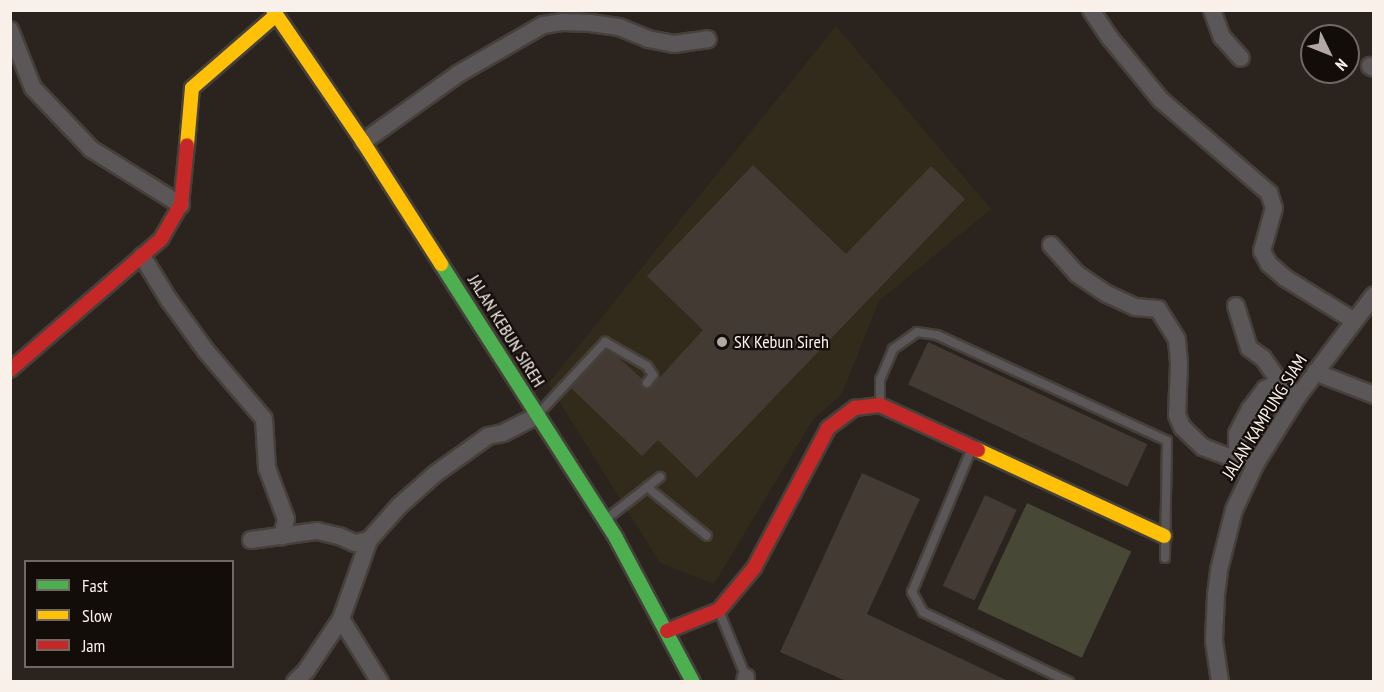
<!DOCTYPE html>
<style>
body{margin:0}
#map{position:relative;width:1384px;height:692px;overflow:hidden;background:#2a231e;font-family:"PT Sans Narrow",sans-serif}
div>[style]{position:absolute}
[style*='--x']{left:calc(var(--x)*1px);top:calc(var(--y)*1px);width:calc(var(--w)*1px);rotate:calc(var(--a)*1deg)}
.education>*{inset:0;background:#322b1b}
.green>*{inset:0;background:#474936;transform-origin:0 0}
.building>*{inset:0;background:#433a34;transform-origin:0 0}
.roads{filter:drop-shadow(2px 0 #46403b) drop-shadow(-2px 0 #46403b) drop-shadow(0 2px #46403b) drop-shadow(0 -2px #46403b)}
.lane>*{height:8px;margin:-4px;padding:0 4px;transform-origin:4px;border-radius:4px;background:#5b5657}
.street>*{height:16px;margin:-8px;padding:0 8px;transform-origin:8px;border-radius:8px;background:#5b5657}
.fast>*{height:14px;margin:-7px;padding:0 7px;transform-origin:7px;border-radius:7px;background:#4caf50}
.slow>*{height:14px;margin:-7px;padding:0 7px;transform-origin:7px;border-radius:7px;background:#ffc107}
.jam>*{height:14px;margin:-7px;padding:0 7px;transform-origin:7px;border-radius:7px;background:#c62828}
.dots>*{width:16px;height:16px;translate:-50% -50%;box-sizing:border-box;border:3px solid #130d09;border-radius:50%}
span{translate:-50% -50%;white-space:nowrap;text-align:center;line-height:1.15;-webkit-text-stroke:4.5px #130d09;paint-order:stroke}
.street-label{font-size:18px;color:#faf0ea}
.poi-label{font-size:18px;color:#faf0ea}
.left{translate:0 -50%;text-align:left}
.frame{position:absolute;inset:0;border:12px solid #faf0ea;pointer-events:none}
.legend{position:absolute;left:24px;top:560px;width:210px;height:108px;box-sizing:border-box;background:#130d09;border:2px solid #6f6863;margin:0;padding:8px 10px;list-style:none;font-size:18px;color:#faf0ea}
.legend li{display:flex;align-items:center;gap:12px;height:30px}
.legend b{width:30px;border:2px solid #6f6863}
.north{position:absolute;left:1300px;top:24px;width:60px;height:60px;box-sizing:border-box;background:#130d09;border:2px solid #6f6863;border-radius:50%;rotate:133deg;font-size:16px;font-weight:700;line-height:24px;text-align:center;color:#faf0ea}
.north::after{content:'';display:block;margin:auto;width:21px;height:27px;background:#b1a8a3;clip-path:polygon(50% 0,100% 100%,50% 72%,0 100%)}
</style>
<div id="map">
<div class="education">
<div style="clip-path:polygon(836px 26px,991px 209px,879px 301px,842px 394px,813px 420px,714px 584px,660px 563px,548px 384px)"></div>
</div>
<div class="green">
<div style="left:1027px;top:503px;width:115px;height:117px;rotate:25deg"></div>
</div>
<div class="building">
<div style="clip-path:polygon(753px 165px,846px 254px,931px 166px,965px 199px,697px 478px,658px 440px,642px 456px,571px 388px,606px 350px,618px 357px,642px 379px,643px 388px,649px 389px,703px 330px,647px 276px)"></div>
<div style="left:928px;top:342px;width:242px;height:47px;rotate:25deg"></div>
<div style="clip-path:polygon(862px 473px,920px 499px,867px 614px,1008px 681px,846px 681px,780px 652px)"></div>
<div style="left:985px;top:495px;width:35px;height:100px;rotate:25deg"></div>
</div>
<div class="roads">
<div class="lane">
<div style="--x:880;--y:404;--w:24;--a:-90"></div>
<div style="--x:880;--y:380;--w:34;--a:-67"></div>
<div style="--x:893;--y:349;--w:29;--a:-35"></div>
<div style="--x:917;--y:332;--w:20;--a:9"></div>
<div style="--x:937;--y:335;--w:253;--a:24.7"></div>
<div style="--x:1167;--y:441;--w:117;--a:91"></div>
<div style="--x:540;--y:412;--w:96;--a:-47.1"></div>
<div style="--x:605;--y:342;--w:48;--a:29.7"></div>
<div style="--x:647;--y:366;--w:11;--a:56"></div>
<div style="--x:653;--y:375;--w:10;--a:127"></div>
<div style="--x:972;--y:448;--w:156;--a:112.6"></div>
<div style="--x:912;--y:592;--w:23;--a:61"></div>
<div style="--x:923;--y:612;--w:162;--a:25.6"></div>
<div style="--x:647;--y:487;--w:77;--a:39.2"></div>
<div style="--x:605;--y:520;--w:70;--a:-38"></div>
<div style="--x:719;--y:611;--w:71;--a:67.8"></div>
</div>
<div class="street">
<div style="--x:1091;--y:10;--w:34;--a:56"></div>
<div style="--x:1110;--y:38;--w:80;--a:50.6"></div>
<div style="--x:1161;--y:100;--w:143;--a:40.7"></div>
<div style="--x:1269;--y:193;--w:16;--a:72"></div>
<div style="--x:1274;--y:208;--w:45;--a:105.6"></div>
<div style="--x:1262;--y:251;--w:15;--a:62"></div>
<div style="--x:1269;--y:264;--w:21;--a:41"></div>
<div style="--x:1285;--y:278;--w:80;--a:31.7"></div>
<div style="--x:1212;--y:10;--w:29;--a:70"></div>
<div style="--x:1222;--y:37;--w:28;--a:48"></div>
<div style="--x:10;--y:30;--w:62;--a:68.4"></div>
<div style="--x:33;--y:88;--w:84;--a:46.4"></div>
<div style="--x:91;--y:149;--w:106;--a:31.9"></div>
<div style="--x:1370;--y:66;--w:4;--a:27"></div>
<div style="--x:363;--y:142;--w:117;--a:-35.6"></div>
<div style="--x:458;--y:74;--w:98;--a:-30"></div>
<div style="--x:543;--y:25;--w:19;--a:-9"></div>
<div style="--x:562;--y:22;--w:28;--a:2"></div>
<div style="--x:590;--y:23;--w:29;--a:8"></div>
<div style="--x:619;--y:27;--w:31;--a:22"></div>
<div style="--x:648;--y:39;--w:26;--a:11"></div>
<div style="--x:674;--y:44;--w:34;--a:-8"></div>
<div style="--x:1051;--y:245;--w:39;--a:48"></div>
<div style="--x:1077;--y:274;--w:36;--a:34"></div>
<div style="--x:1107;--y:294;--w:31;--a:25"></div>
<div style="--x:1135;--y:307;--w:23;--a:5"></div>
<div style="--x:1158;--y:309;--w:36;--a:58"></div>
<div style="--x:1177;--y:340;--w:24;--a:85"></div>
<div style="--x:1179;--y:364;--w:51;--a:92.2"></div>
<div style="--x:1177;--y:415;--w:13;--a:67"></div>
<div style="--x:1182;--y:427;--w:29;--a:44"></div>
<div style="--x:1203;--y:447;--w:31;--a:21"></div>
<div style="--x:1232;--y:458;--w:8;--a:-50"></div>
<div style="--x:142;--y:256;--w:52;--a:58.5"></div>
<div style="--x:169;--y:300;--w:63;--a:54"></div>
<div style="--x:206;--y:351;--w:89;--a:49.5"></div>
<div style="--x:264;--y:419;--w:49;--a:86.5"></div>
<div style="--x:267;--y:468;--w:54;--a:69.6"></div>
<div style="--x:286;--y:519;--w:18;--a:103"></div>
<div style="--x:1236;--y:306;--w:44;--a:72.8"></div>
<div style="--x:1249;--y:348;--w:17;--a:36"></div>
<div style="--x:1263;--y:358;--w:29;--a:55"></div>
<div style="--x:1280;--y:382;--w:23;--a:38"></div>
<div style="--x:1315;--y:372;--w:63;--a:21.3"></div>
<div style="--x:1246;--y:457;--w:10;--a:-151"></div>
<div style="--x:1237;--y:452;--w:18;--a:-90"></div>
<div style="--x:1237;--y:434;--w:28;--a:-63"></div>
<div style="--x:1250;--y:409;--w:25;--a:-53"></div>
<div style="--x:1265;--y:389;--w:17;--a:-25"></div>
<div style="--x:251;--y:540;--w:67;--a:-7.8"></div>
<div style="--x:317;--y:531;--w:23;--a:13"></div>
<div style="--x:339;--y:536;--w:17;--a:24"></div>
<div style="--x:355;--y:543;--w:14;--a:-12"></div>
<div style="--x:341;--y:619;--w:74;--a:58.2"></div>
<div style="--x:295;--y:682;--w:16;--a:-45"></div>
<div style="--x:306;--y:671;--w:63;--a:-56.1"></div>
<div style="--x:341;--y:619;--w:84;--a:-70.5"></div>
<div style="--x:369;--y:540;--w:45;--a:-48.6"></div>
<div style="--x:399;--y:506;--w:48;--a:-41.6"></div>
<div style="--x:435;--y:474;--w:65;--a:-35.6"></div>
<div style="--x:488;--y:436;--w:15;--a:-11"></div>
<div style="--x:503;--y:433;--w:39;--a:-27"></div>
<div style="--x:745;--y:682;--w:5;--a:-79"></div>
<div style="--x:1220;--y:682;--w:41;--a:-98.3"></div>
<div style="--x:1214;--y:641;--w:46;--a:-87.5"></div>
<div style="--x:1216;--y:595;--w:25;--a:-83"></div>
<div style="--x:1219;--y:570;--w:62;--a:-76"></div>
<div style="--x:1234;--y:510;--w:52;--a:-64.9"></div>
<div style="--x:1256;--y:463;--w:79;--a:-57.9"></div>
<div style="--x:1298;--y:396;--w:126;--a:-53"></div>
</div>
<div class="fast">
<div style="--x:441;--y:264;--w:325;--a:57.4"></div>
<div style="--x:616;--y:538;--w:163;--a:61.9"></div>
</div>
<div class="slow">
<div style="--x:273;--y:10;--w:160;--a:55.7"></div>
<div style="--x:363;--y:142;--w:145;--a:57.4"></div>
<div style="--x:187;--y:145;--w:57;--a:-85"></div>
<div style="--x:192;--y:88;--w:111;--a:-41"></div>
<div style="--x:978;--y:450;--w:205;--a:24.8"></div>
</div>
<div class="jam">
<div style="--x:10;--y:370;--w:200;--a:-40.9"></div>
<div style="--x:161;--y:239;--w:39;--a:-60"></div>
<div style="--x:181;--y:205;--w:60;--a:-84.3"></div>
<div style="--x:667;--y:631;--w:56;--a:-22"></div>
<div style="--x:719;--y:610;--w:55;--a:-50.2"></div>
<div style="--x:754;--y:568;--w:158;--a:-62.1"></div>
<div style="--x:828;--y:428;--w:34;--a:-37"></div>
<div style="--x:855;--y:408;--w:25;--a:-7"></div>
<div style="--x:880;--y:405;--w:108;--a:24.7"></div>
</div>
</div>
<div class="dots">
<div style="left:722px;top:342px;background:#b1a8a3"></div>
</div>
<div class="street-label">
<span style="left:506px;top:331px;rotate:58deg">JALAN KEBUN SIREH</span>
<span style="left:1265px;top:417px;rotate:-58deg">JALAN KAMPUNG SIAM</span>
</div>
<div class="poi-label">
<span class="left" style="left:734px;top:342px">SK Kebun Sireh</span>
</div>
<div class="frame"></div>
<ul class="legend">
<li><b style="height:8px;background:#4caf50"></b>Fast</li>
<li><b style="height:8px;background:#ffc107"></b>Slow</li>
<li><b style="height:8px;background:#c62828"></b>Jam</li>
</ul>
<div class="north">N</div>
</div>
